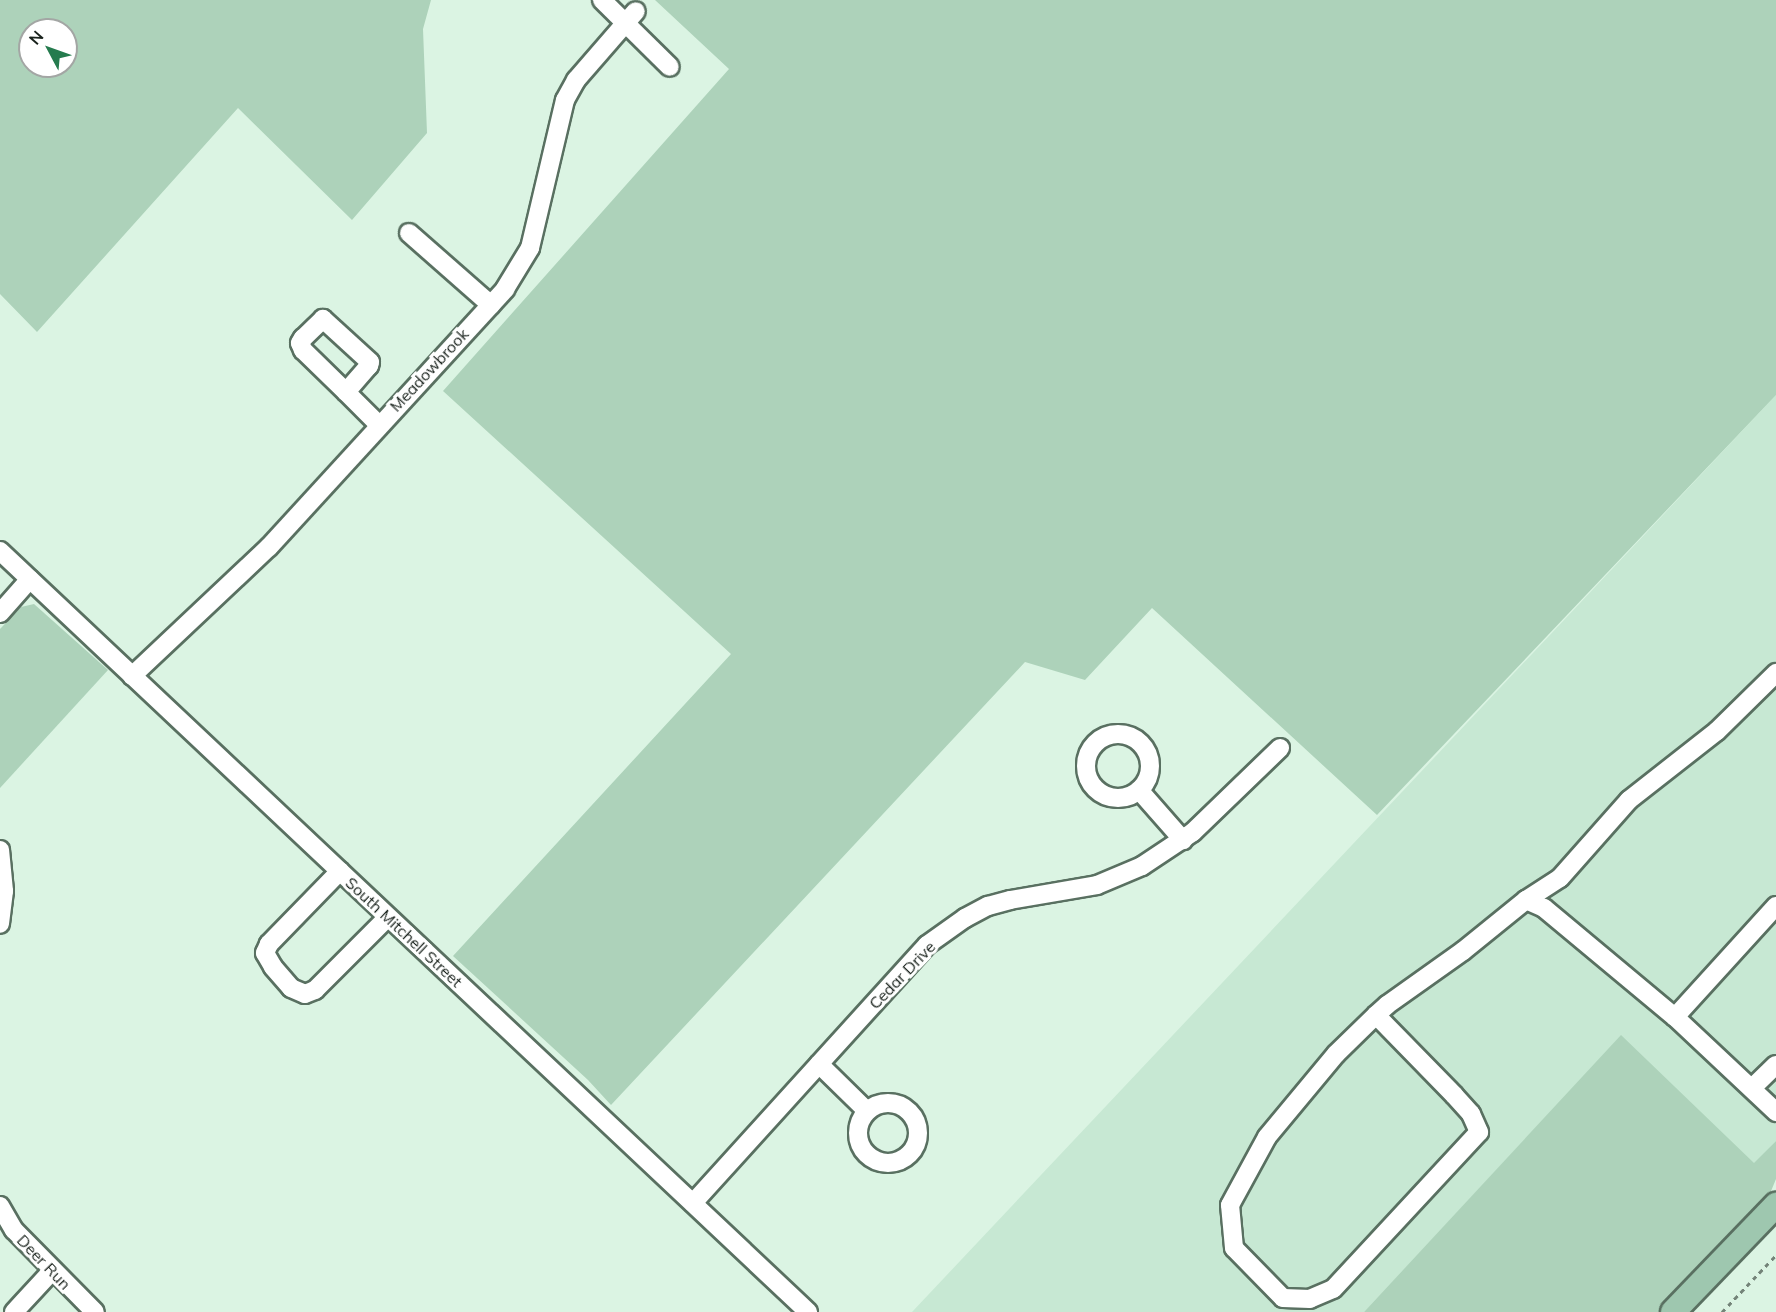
<!DOCTYPE html>
<style>
body{margin:0}
#map{position:relative;width:1776px;height:1312px;overflow:hidden;background:#dbf4e3;font-family:Mulish,sans-serif}
div>[style]{position:absolute}
[style*='--x']{left:calc(var(--x)*1px);top:calc(var(--y)*1px);width:calc(var(--w)*1px);rotate:calc(var(--a)*1deg)}
.built>*{inset:0;background:#c7e8d3}
.green>*{inset:0;background:#add2ba}
.path>*{height:3px;margin-top:-1.5px;transform-origin:0;background:repeating-linear-gradient(90deg,#738378 0 4.5px,transparent 0 9px)}
.roads{filter:drop-shadow(2px 0 #597061) drop-shadow(-2px 0 #597061) drop-shadow(0 2px #597061) drop-shadow(0 -2px #597061)}
.minor>*{height:18px;margin:-9px;padding:0 9px;transform-origin:9px;border-radius:9px;background:#fff}
.minor>.ring{margin:-9px;padding:0;box-sizing:content-box;background:none;border:18px solid #fff;border-radius:50%}
.major>*{height:24px;margin:-12px;padding:0 12px;transform-origin:12px;border-radius:12px;background:#9ec7af}
span{translate:-50% -50%;white-space:nowrap;text-align:center;line-height:1.15;-webkit-text-stroke:6px #fff;paint-order:stroke}
.street-label{font-size:16px;color:#18211b}
.north{position:absolute;left:18px;top:18px;width:60px;height:60px;box-sizing:border-box;background:#fff;border:2px solid #a3a6a4;border-radius:50%;rotate:311deg;font-size:16px;font-weight:700;line-height:24px;text-align:center;color:#18211b}
.north::after{content:'';display:block;margin:auto;width:21px;height:27px;background:#257b4e;clip-path:polygon(50% 0,100% 100%,50% 72%,0 100%)}
</style>
<div id="map">
<div class="built">
<div style="clip-path:polygon(1776px 395px,1776px 1141px,1754px 1164px,1621px 1036px,1364px 1312px,912px 1312px)"></div>
</div>
<div class="green">
<div style="clip-path:polygon(evenodd,0 0,431px 0,423px 29px,427px 133px,352px 220px,238px 108px,37px 332px,0 294px,0 0,30px 30px,66px 30px,66px 66px,30px 66px,30px 30px)"></div>
<div style="clip-path:polygon(655px 0,1776px 0,1776px 395px,1377px 815px,1152px 608px,1085px 680px,1025px 662px,611px 1105px,588px 1080px,453px 956px,731px 654px,443px 391px,729px 69px)"></div>
<div style="clip-path:polygon(34px 604px,108px 670px,0 788px,0 629px,21px 607px)"></div>
<div style="clip-path:polygon(1621px 1035px,1754px 1163px,1776px 1141px,1776px 1179px,1769px 1196px,1659px 1312px,1364px 1312px)"></div>
</div>
<div class="path">
<div style="--x:1722;--y:1312;--w:79;--a:-46.5"></div>
</div>
<div class="roads">
<div class="minor">
<div style="--x:602;--y:0;--w:95;--a:44.6"></div>
<div style="--x:409;--y:233;--w:109;--a:41.3"></div>
<div style="--x:346;--y:392;--w:35;--a:-49"></div>
<div style="--x:369;--y:366;--w:4;--a:-76"></div>
<div style="--x:370;--y:362;--w:64;--a:-137.5"></div>
<div style="--x:323;--y:319;--w:28;--a:136"></div>
<div style="--x:303;--y:338;--w:6;--a:121"></div>
<div style="--x:300;--y:343;--w:8;--a:67"></div>
<div style="--x:303;--y:350;--w:60;--a:44.3"></div>
<div style="--x:346;--y:392;--w:47;--a:45"></div>
<div style="--x:0;--y:551;--w:1110;--a:43.28"></div>
<div style="--x:0;--y:613;--w:45;--a:-48.6"></div>
<div style="--x:132;--y:676;--w:188;--a:-43.3"></div>
<div style="--x:269;--y:547;--w:350;--a:-47.5"></div>
<div style="--x:505;--y:289;--w:48;--a:-58.6"></div>
<div style="--x:530;--y:248;--w:152;--a:-76.7"></div>
<div style="--x:565;--y:100;--w:23;--a:-61"></div>
<div style="--x:576;--y:80;--w:91;--a:-49"></div>
<div class="ring" style="left:1086px;top:734px;width:46px;height:46px"></div>
<div style="--x:1139;--y:790;--w:67;--a:48.7"></div>
<div style="--x:0;--y:850;--w:41;--a:84.4"></div>
<div style="--x:4;--y:891;--w:33;--a:97"></div>
<div style="--x:340;--y:871;--w:102;--a:134.2"></div>
<div style="--x:269;--y:944;--w:10;--a:114"></div>
<div style="--x:265;--y:953;--w:16;--a:60"></div>
<div style="--x:273;--y:967;--w:28;--a:49"></div>
<div style="--x:291;--y:988;--w:15;--a:23"></div>
<div style="--x:305;--y:994;--w:11;--a:-22"></div>
<div style="--x:315;--y:990;--w:103;--a:-45"></div>
<div style="--x:1526;--y:900;--w:40;--a:-32.9"></div>
<div style="--x:1560;--y:878;--w:104;--a:-48.5"></div>
<div style="--x:1629;--y:800;--w:112;--a:-38.1"></div>
<div style="--x:1717;--y:731;--w:83;--a:-44.5"></div>
<div style="--x:1376;--y:1015;--w:112;--a:45.7"></div>
<div style="--x:1454;--y:1095;--w:25;--a:48"></div>
<div style="--x:1471;--y:1114;--w:20;--a:66"></div>
<div style="--x:1479;--y:1132;--w:214;--a:132.9"></div>
<div style="--x:1333;--y:1289;--w:25;--a:157"></div>
<div style="--x:1310;--y:1299;--w:27;--a:-178"></div>
<div style="--x:1283;--y:1298;--w:70;--a:-134.4"></div>
<div style="--x:1234;--y:1248;--w:43;--a:-95.3"></div>
<div style="--x:1230;--y:1205;--w:77;--a:-61.4"></div>
<div style="--x:1267;--y:1137;--w:108;--a:-50.3"></div>
<div style="--x:1336;--y:1054;--w:56;--a:-44.3"></div>
<div style="--x:1376;--y:1015;--w:15;--a:-42"></div>
<div style="--x:1387;--y:1005;--w:93;--a:-35.4"></div>
<div style="--x:1463;--y:951;--w:81;--a:-39"></div>
<div style="--x:1526;--y:900;--w:20;--a:24"></div>
<div style="--x:1544;--y:908;--w:170;--a:39.8"></div>
<div style="--x:1675;--y:1017;--w:139;--a:43.2"></div>
<div style="--x:1675;--y:1017;--w:150;--a:-47.7"></div>
<div style="--x:819;--y:1064;--w:67;--a:44.4"></div>
<div style="--x:1752;--y:1088;--w:33;--a:-44"></div>
<div class="ring" style="left:858px;top:1103px;width:42px;height:42px"></div>
<div style="--x:693;--y:1203;--w:348;--a:-47.8"></div>
<div style="--x:927;--y:945;--w:47;--a:-35.4"></div>
<div style="--x:965;--y:918;--w:26;--a:-28"></div>
<div style="--x:988;--y:906;--w:23;--a:-15"></div>
<div style="--x:1010;--y:900;--w:88;--a:-9.8"></div>
<div style="--x:1097;--y:885;--w:49;--a:-22.9"></div>
<div style="--x:1142;--y:866;--w:61;--a:-33.7"></div>
<div style="--x:1193;--y:832;--w:121;--a:-44"></div>
<div style="--x:0;--y:1206;--w:28;--a:60"></div>
<div style="--x:14;--y:1230;--w:115;--a:45.4"></div>
<div style="--x:14;--y:1312;--w:56;--a:-47.2"></div>
</div>
<div class="major">
<div style="--x:1673;--y:1312;--w:149;--a:-46.1"></div>
</div>
</div>
<div class="street-label">
<span style="left:429px;top:370px;rotate:-47deg">Meadowbrook</span>
<span style="left:404px;top:932px;rotate:43deg">South Mitchell Street</span>
<span style="left:902px;top:975px;rotate:-46deg">Cedar Drive</span>
<span style="left:44px;top:1262px;rotate:46deg">Deer Run</span>
</div>
<div class="north">N</div>
</div>
